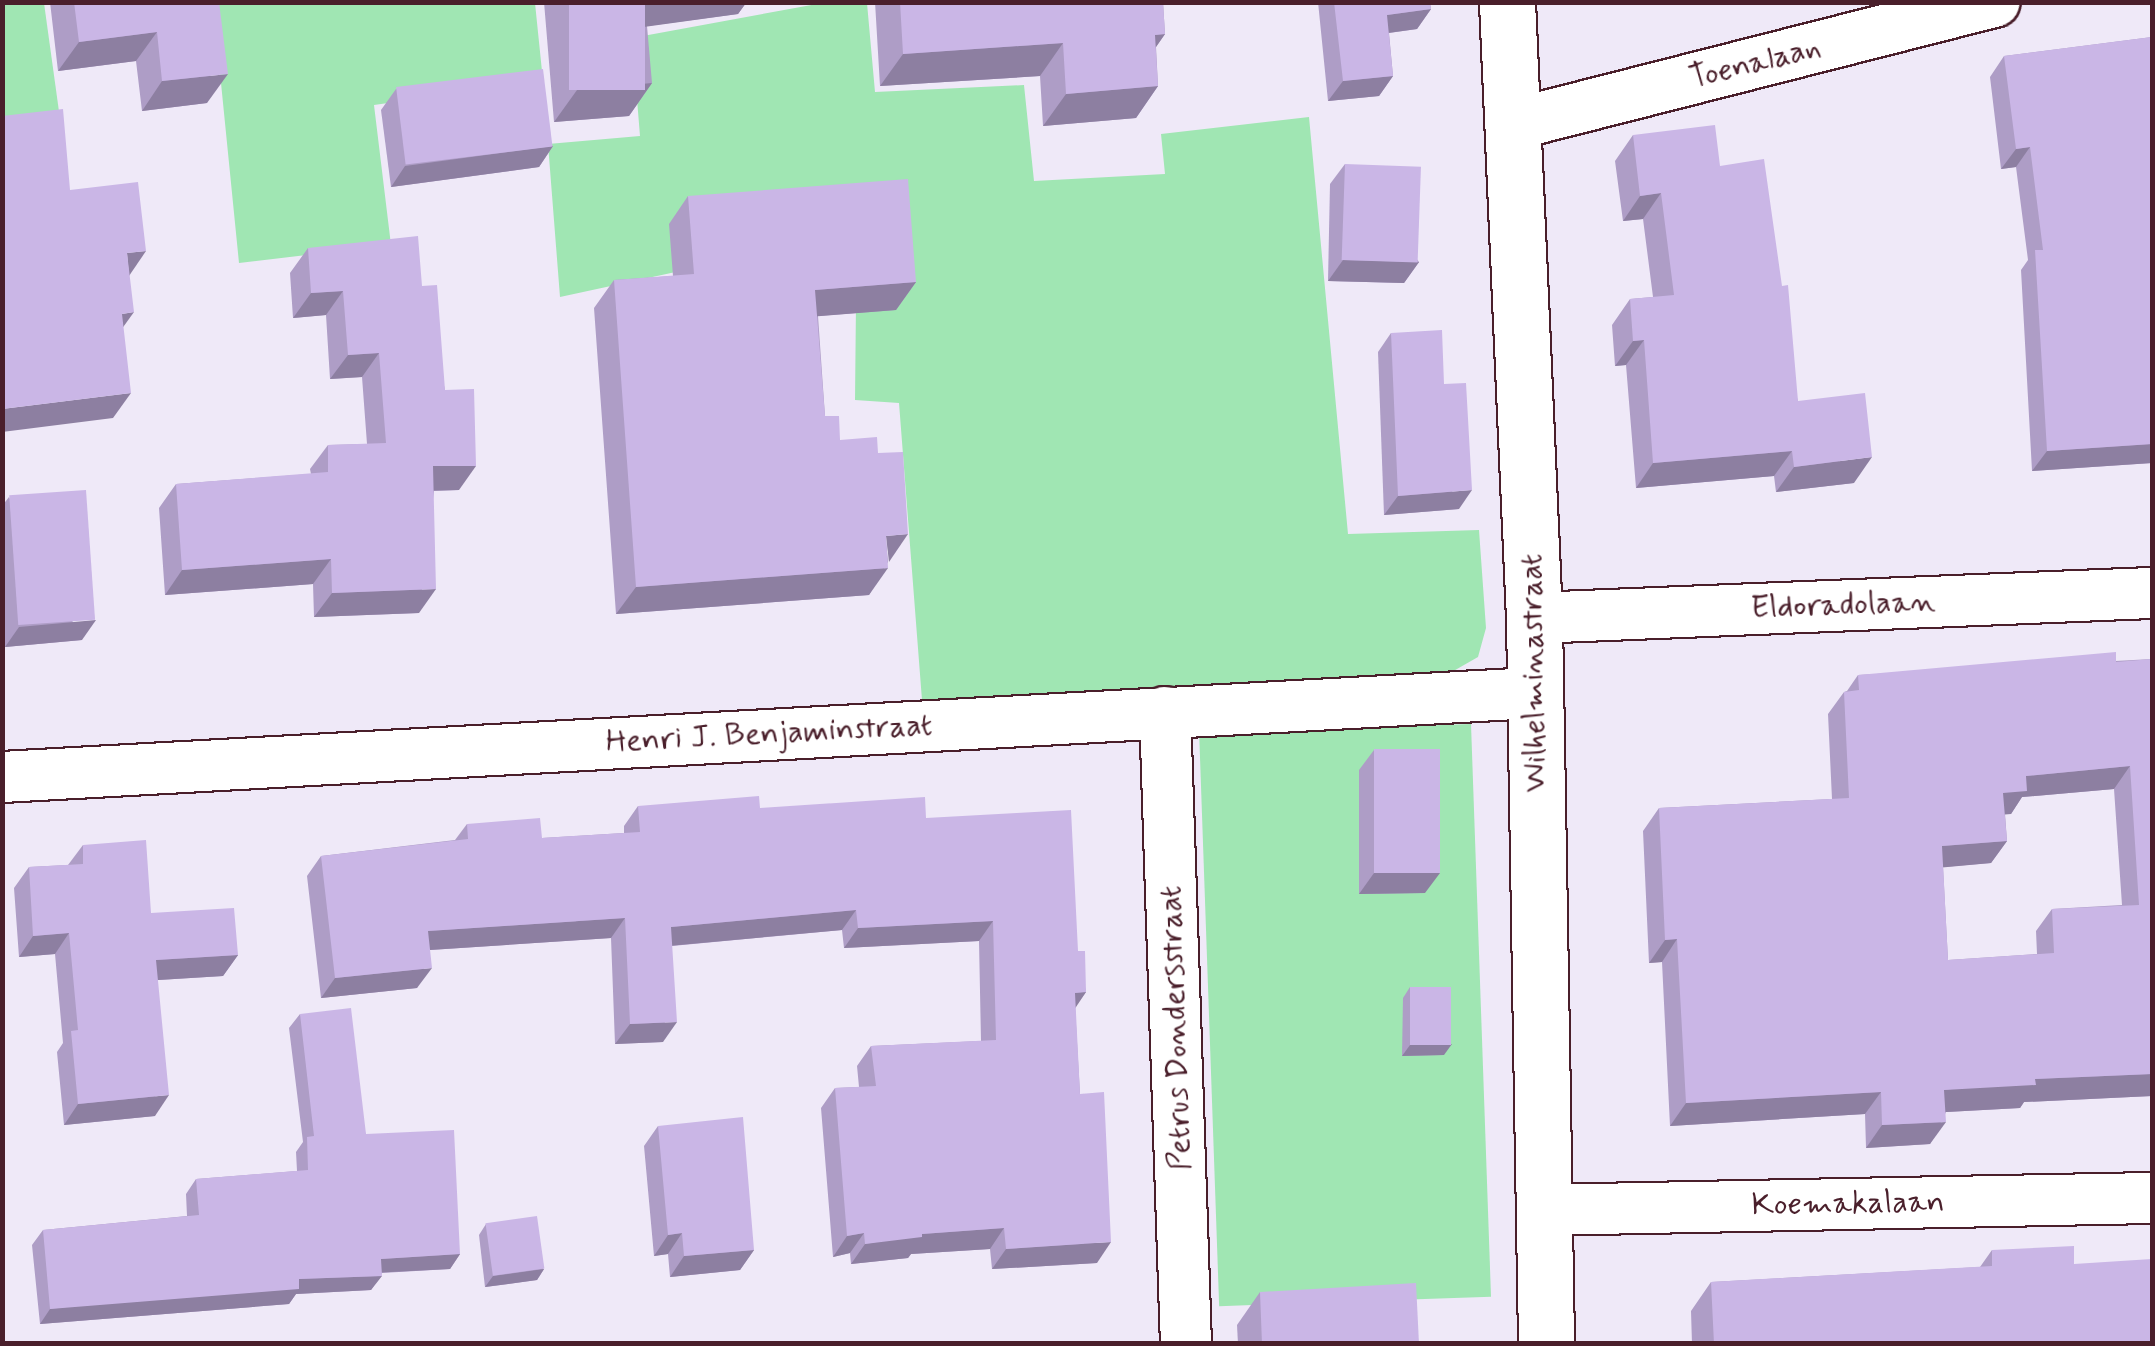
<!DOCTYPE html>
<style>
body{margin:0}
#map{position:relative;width:2155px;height:1346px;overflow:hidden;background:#efe9f8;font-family:Mynerve,sans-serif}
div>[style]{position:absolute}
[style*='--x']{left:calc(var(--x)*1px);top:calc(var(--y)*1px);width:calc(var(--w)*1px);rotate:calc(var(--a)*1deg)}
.green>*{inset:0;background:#a0e6b3;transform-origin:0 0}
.roads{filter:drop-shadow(2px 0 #4a1f2b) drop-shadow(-2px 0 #4a1f2b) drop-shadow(0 2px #4a1f2b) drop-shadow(0 -2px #4a1f2b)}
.street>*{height:50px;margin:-25px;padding:0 25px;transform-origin:25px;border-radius:25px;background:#fff}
.secondary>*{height:55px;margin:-27.5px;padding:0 27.5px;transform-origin:27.5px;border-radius:27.5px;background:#fff}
.wall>*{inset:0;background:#ae9dc6}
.shaded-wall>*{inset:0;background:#8d7fa1}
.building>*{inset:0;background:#cab6e6;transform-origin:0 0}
span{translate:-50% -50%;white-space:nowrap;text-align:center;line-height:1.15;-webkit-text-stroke:9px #fff;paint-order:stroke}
.street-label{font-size:32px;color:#4a1f2b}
.frame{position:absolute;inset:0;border:5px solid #4a1f2b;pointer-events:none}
</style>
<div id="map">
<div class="green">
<div style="clip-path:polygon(828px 2px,867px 3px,875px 92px,1024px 85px,1034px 181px,1165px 174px,1161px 134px,1309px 117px,1348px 534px,1479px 530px,1486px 628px,1478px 657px,1450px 673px,1417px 678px,922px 700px,899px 403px,855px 400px,856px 302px,768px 252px,560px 297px,548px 144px,640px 136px,632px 38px)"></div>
<div style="clip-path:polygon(2px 3px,44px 3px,61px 126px,3px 133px)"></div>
<div style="clip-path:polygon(213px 3px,535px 3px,543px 81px,374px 105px,391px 245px,239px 263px)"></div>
<div style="left:1471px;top:724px;width:573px;height:272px;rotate:88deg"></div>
</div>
<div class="roads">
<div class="street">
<div style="--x:1515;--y:124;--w:495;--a:-14.3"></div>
<div style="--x:1534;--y:618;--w:619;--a:-2.32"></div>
<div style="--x:1165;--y:712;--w:632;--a:88.1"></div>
<div style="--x:2;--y:777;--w:1535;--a:-3.14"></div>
<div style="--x:1543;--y:1210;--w:609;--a:-1.13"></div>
</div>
<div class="secondary">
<div style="--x:1507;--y:2;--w:617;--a:87.49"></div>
<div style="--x:1534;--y:618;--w:726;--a:89.05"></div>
</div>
</div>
<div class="wall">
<div style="clip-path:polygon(50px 2px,219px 2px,207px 103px,142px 111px,136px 61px,58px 71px)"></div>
<div style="clip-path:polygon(544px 2px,748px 2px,746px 3px,738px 14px,647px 26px,652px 83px,629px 116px,554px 122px)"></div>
<div style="clip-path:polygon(875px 2px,1163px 2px,1165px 34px,1156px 47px,1158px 86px,1136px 118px,1043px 126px,1040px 76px,880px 86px)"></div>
<div style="clip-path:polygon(1318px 2px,1430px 2px,1431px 9px,1417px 29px,1389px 33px,1393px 76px,1379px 96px,1328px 101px)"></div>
<div style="clip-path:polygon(2152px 37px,2152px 463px,2032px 471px,2021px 270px,2028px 260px,2016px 167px,2001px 169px,1990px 77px,2004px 56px)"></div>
<div style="clip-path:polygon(396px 89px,553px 146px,539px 167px,391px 187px,381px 110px)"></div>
<div style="clip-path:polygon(1633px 135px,1720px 166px,1798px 401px,1854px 483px,1776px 492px,1774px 476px,1636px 488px,1626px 365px,1615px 366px,1612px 325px,1630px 299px,1653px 297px,1643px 219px,1623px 221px,1615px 161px)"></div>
<div style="clip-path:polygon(1345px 164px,1419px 262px,1404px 283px,1328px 281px,1330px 184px)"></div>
<div style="clip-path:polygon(688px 196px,916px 282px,896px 310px,818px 316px,825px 416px,840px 440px,878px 453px,888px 562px,869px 595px,616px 614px,594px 308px,614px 280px,673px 276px,669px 224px)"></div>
<div style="clip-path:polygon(308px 248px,422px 286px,445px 390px,459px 490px,434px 491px,419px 613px,314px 617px,313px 584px,165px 595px,159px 508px,176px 484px,311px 474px,310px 469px,328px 445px,367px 444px,362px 377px,330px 379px,326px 315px,293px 318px,290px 273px)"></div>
<div style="clip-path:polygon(1391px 333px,1459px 509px,1384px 515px,1378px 352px)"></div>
<div style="clip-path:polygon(9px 497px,82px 640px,5px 647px,2px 620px,2px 506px)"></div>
<div style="clip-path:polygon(evenodd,2152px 659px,2152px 1096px,2024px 1102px,2020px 1108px,1946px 1112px,1930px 1144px,1866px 1148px,1865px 1114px,1670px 1126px,1662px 962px,1649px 963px,1643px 831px,1659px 808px,1832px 799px,1828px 714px,1844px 692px,1847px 691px,1858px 675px,2152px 659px,2114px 789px,2122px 905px,2052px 909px,2036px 931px,2037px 954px,1948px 960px,1943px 867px,1991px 863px,2007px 841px,2005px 814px,2011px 814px,2022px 797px,2114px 789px)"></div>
<div style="clip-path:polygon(1374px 750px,1425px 893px,1359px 894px,1359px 770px)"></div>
<div style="clip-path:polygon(638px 806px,760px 808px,926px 818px,1078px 951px,1086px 992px,1075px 1007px,1080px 1094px,1097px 1263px,992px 1269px,990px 1249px,911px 1254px,908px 1258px,851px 1264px,850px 1253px,833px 1257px,821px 1108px,835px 1088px,859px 1087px,857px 1066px,871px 1046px,981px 1041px,979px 941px,844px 948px,842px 930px,672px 946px,663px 1042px,615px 1044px,611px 938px,430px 950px,417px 988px,321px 998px,307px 876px,321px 856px,455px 840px,467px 824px,542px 838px,624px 833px,624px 826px)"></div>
<div style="clip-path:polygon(83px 845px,151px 913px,238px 955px,223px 976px,158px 980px,155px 1116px,64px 1125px,57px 1052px,63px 1043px,55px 954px,19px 957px,14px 888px,29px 867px,68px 865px)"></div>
<div style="clip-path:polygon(1410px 987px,1444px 1055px,1402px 1056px,1403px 998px)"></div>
<div style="clip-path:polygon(300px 1014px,366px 1134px,460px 1254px,450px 1269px,382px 1273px,371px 1290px,296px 1294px,289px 1304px,40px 1324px,32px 1245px,43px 1230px,187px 1216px,186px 1194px,196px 1179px,297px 1171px,296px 1152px,303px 1142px,289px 1028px)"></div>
<div style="clip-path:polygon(658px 1126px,754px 1250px,740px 1270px,670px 1277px,668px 1254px,654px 1256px,644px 1146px)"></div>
<div style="clip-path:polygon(486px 1224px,544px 1269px,537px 1280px,485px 1287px,479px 1235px)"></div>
<div style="clip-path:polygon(1992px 1250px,2074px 1264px,2152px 1344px,1692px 1344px,1691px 1311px,1711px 1282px,1980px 1267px)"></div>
<div style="clip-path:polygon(1260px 1292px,1419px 1344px,1238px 1344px,1237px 1325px)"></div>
</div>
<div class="shaded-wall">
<div style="clip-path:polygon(641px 2px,748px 2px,746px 3px,738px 14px,622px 30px)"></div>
<div style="clip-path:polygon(1431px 9px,1417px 29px,1373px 35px,1387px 15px)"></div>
<div style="clip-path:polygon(157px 32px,136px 61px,58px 71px,79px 42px)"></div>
<div style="clip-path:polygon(1165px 34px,1142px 67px,1155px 35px)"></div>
<div style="clip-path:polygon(1063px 43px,1040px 76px,880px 86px,903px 54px)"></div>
<div style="clip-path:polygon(228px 74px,207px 103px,142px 111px,162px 81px)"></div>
<div style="clip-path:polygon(1393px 76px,1379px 96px,1328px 101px,1343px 81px)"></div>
<div style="clip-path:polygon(652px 83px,629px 116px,554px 122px,577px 90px)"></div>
<div style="clip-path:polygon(1158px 86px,1136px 118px,1043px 126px,1066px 94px)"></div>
<div style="clip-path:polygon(553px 146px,539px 167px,391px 187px,405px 166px)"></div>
<div style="clip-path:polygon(2030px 147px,2016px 167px,2001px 169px,2016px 149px)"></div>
<div style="clip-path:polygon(1661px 193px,1643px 219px,1623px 221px,1640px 196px)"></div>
<div style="clip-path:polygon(146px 251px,129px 276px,127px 253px)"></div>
<div style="clip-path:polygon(1343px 260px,1419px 262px,1404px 283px,1328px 281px)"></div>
<div style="clip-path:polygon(916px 282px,896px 310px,796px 318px,815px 290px)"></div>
<div style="clip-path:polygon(343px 291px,326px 315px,293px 318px,311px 293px)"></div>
<div style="clip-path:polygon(134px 312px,116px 337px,122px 314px)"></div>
<div style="clip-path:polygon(1644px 340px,1626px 365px,1615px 366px,1633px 341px)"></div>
<div style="clip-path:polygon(379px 353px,362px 377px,330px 379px,348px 355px)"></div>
<div style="clip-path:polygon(131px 393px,113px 418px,2px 432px,2px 409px)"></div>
<div style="clip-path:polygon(2152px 444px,2152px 463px,2032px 471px,2047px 451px)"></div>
<div style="clip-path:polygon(1792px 451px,1774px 476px,1636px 488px,1653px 463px)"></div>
<div style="clip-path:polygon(1872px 457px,1854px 483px,1776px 492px,1794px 467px)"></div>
<div style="clip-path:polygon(433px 466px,476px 466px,459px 490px,416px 491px)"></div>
<div style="clip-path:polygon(1472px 490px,1459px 509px,1384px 515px,1398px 496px)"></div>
<div style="clip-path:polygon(908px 534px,889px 562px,886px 536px)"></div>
<div style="clip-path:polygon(331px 559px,313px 584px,165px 595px,182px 570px)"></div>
<div style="clip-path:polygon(888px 568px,869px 595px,616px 614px,636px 587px)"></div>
<div style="clip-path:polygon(436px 589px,419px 613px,314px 617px,332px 593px)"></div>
<div style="clip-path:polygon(96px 620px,82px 640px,5px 647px,19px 627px)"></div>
<div style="clip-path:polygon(2130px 766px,2114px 789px,2022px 797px,2011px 814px,1987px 816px,2003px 793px,2026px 776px)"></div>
<div style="clip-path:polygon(2007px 841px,1991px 863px,1926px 869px,1942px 846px)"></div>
<div style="clip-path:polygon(1374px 873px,1440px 873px,1425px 893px,1359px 894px)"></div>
<div style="clip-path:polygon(856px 910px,842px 930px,657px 947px,671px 927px)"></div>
<div style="clip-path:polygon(625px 918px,611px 938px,414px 951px,428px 931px)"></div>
<div style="clip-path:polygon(993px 921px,979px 941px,844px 948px,858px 928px)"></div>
<div style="clip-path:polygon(69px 933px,55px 954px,19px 957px,33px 936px)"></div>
<div style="clip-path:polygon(1677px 939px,1662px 962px,1649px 963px,1665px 940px)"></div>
<div style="clip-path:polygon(238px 955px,223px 976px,142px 981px,156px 960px)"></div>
<div style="clip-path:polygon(432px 968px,417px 988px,321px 998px,335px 978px)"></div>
<div style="clip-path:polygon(1086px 992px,1072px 1013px,1075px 993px)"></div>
<div style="clip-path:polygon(677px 1022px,663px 1042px,615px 1044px,630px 1024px)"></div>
<div style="clip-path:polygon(1452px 1044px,1444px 1055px,1402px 1056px,1410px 1045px)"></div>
<div style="clip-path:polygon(2152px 1074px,2152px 1096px,2024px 1102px,2020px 1108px,1928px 1113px,1944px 1090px,2035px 1079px)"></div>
<div style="clip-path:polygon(1881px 1092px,1865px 1114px,1670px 1126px,1686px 1103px)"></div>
<div style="clip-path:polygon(169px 1095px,155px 1116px,64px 1125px,78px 1104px)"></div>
<div style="clip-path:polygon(1946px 1122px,1930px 1144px,1866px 1148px,1882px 1125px)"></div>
<div style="clip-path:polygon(1004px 1228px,990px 1249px,911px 1254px,908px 1258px,851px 1264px,865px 1244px,922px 1234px)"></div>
<div style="clip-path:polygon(682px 1233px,668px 1254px,654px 1256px,668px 1235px)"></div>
<div style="clip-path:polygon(864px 1233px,850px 1253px,833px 1257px,847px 1236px)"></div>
<div style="clip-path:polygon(1111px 1242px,1097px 1263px,992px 1269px,1006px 1249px)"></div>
<div style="clip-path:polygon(754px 1250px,740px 1270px,670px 1277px,684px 1256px)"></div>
<div style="clip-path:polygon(460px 1254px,450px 1269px,371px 1273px,381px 1259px)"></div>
<div style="clip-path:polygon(544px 1269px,537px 1280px,485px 1287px,493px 1276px)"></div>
<div style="clip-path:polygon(382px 1276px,371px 1290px,296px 1294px,289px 1304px,40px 1324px,50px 1309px,299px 1279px)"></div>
</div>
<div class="building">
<div style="clip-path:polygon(74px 2px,219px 2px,228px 74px,162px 81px,157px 32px,79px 42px)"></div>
<div style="left:569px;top:2px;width:76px;height:88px"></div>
<div style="clip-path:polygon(900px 2px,1163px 2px,1165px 34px,1155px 35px,1158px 86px,1066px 94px,1063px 43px,903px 54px)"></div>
<div style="clip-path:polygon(1334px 2px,1430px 2px,1431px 9px,1387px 15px,1393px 76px,1343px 81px)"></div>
<div style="clip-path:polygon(2152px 37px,2152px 444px,2047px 451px,2035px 250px,2043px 250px,2030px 147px,2016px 149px,2004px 56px)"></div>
<div style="left:543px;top:69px;width:78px;height:148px;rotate:83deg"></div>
<div style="clip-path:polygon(63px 109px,70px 190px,138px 182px,146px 251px,127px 253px,134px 312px,122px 314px,131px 393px,2px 409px,2px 116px)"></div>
<div style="clip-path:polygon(1715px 125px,1720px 166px,1764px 159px,1782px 286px,1788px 285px,1798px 401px,1865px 393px,1872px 457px,1794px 467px,1792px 451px,1653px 463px,1644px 340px,1633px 341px,1630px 299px,1674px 295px,1661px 193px,1640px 196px,1633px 135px)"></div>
<div style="left:1345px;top:164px;width:76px;height:96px;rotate:2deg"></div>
<div style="clip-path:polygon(908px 179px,916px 282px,815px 290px,825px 416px,839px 416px,840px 440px,877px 437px,878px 453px,903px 452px,908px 534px,886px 536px,888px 568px,636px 587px,614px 280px,694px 274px,688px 196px)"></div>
<div style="clip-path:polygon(418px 236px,422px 286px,437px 285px,445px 390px,474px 389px,476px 466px,433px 466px,436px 589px,332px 593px,331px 559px,182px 570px,176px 484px,328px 472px,328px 445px,386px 443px,379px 353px,348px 355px,343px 291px,311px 293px,308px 248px)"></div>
<div style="clip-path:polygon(1442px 330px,1444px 384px,1466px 383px,1472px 490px,1398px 496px,1391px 333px)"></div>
<div style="left:86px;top:490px;width:130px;height:77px;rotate:86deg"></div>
<div style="clip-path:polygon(evenodd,2116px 652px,2116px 662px,2152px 659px,2152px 1074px,2035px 1079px,2036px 1085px,1944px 1090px,1946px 1122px,1882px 1125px,1881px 1092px,1686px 1103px,1677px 939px,1665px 940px,1659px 808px,1849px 798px,1844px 692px,1859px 690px,1858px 675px,2116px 652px,2130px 766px,2139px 905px,2052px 909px,2054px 953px,1948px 960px,1942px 846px,2007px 841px,2003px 793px,2027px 791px,2026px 776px,2130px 766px)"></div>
<div style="left:1440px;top:749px;width:124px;height:66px;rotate:90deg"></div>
<div style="clip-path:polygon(759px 796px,760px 808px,925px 797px,926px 818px,1071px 810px,1078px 951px,1085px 951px,1086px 992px,1075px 993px,1080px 1094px,1104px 1092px,1111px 1242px,1006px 1249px,1004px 1228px,922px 1234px,922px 1237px,865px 1244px,864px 1233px,847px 1236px,835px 1088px,876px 1086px,871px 1046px,996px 1040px,993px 921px,858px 928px,856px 910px,671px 927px,677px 1022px,630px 1024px,625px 918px,428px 931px,432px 968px,335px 978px,321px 856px,468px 839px,467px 824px,540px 818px,542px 838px,640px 832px,638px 806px)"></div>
<div style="clip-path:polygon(146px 840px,151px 913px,234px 908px,238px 955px,156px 960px,169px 1095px,78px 1104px,71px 1031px,78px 1030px,69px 933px,33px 936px,29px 867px,83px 864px,83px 845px)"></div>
<div style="left:1410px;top:987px;width:41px;height:58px"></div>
<div style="clip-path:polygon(351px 1008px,366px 1134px,454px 1130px,460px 1254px,381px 1259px,382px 1276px,299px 1279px,299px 1289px,50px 1309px,43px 1230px,199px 1215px,196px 1179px,308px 1170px,307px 1137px,314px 1136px,300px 1014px)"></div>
<div style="clip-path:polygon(743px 1117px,754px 1250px,684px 1256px,682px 1233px,668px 1235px,658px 1126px)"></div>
<div style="left:537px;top:1216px;width:53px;height:52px;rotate:82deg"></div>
<div style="clip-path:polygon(2074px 1246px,2074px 1264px,2152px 1259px,2152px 1344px,1714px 1344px,1711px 1282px,1992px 1266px,1992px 1250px)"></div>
<div style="clip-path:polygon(1416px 1283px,1419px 1344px,1262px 1344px,1260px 1292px)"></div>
</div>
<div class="street-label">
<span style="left:1755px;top:63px;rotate:-14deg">Toenalaan</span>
<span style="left:1843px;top:605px;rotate:-2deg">Eldoradolaan</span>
<span style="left:1534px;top:673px;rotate:-91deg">Wilhelminastraat</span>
<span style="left:769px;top:734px;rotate:-3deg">Henri J. Benjaminstraat</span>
<span style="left:1176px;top:1028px;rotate:-92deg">Petrus Dondersstraat</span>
<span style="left:1848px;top:1204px;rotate:-1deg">Koemakalaan</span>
</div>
<div class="frame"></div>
</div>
